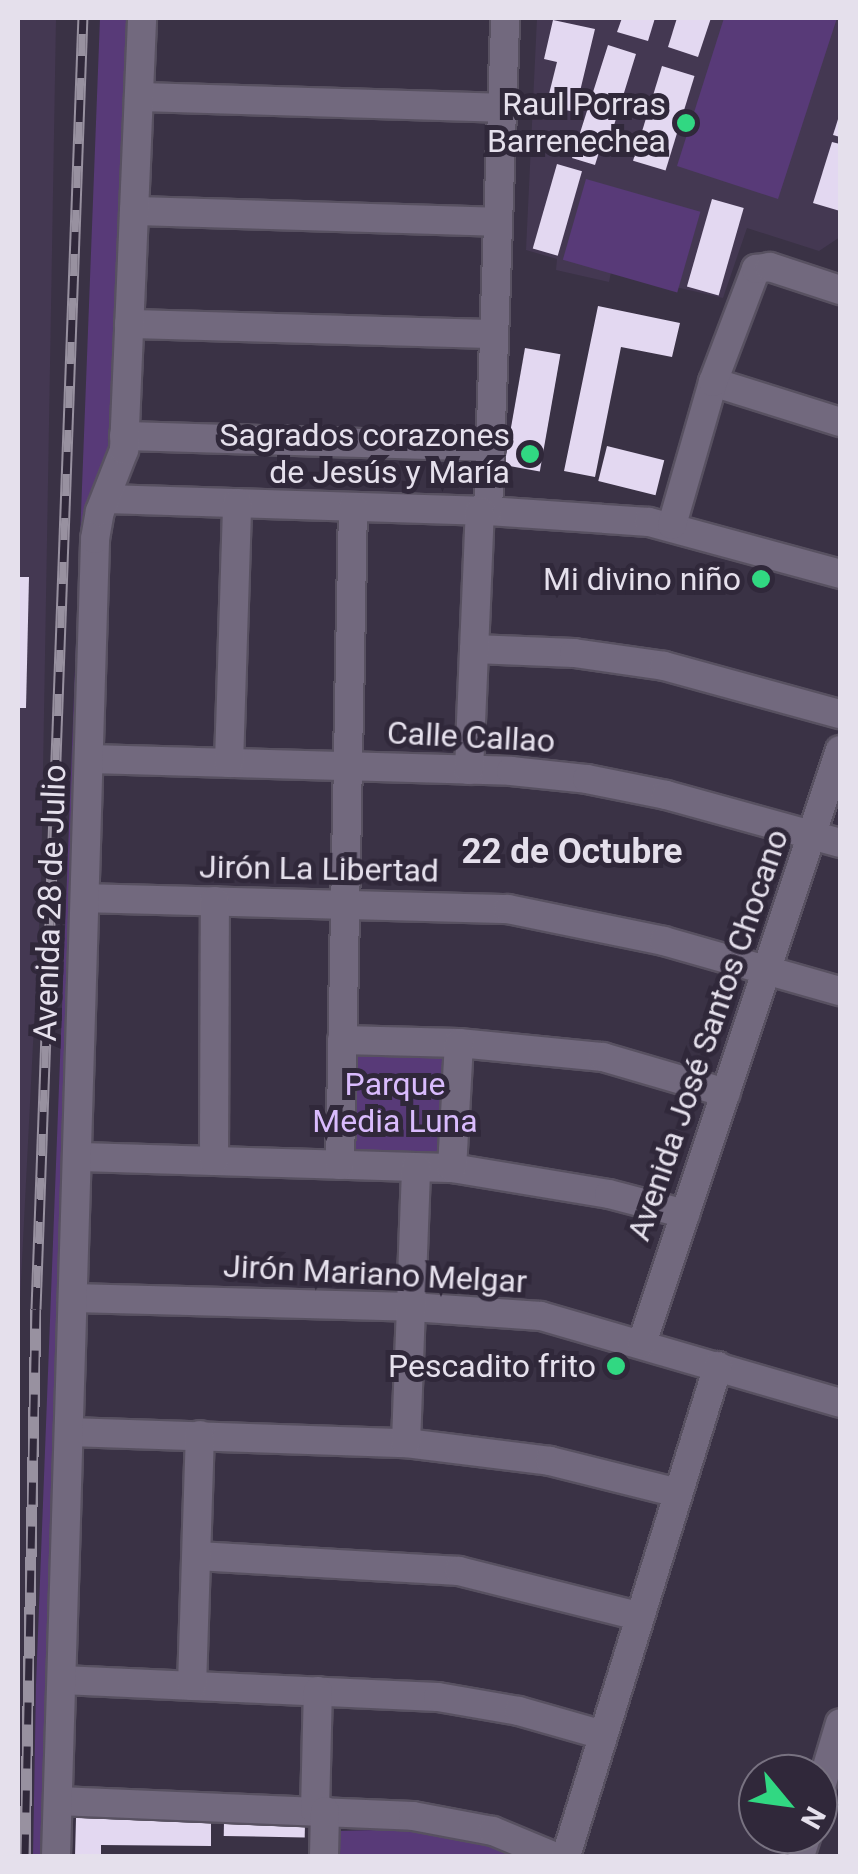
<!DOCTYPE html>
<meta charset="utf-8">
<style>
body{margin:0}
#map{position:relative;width:858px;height:1874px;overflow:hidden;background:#3a3245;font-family:Roboto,sans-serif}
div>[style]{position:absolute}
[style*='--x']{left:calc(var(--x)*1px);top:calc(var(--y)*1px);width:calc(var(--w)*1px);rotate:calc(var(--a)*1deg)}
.built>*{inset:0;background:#443852}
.green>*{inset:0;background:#583a78;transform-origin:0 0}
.building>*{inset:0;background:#e3d8f1;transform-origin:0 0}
.roads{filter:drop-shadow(2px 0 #585161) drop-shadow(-2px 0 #585161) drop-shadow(0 2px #585161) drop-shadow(0 -2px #585161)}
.minor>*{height:28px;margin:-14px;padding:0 14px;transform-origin:14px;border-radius:14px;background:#72697e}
.rail>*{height:11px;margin-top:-5.5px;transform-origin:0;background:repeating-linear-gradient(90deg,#30283a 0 22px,#9891a0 0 44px);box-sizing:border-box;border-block:2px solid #9891a0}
.dots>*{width:28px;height:28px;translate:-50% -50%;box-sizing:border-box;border:5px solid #30283a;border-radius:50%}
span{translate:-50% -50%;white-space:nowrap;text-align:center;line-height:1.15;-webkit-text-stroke:10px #30283a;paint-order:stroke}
.poi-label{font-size:32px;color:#e5e0ec}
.right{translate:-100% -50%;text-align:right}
.street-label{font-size:32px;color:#e5e0ec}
.park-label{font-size:32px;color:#d9bbfd}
.neighbourhood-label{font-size:35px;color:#e5e0ec;font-weight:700}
.frame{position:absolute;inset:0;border:20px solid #e5e0ec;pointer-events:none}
.north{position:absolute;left:738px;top:1754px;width:100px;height:100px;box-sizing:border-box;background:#30283a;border:2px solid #787281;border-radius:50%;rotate:119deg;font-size:28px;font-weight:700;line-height:40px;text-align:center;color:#e5e0ec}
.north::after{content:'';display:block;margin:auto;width:35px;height:45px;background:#31d882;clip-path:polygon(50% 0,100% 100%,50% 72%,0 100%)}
</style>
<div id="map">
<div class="built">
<div style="clip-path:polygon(18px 18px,56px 18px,41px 887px,18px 1339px)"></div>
<div style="clip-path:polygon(537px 18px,840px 18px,840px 237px,819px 251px,747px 228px,723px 298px,611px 272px,609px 282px,556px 270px,557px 259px,526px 250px)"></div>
</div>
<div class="green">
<div style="clip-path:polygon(100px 18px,137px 18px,117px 463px,98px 511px,44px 1856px,33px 1856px,36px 1685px)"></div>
<div style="clip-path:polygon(724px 18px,837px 18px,778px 199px,677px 166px)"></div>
<div style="left:586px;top:179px;width:119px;height:84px;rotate:16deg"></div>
<div style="left:349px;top:1048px;width:96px;height:106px;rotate:3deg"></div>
<div style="clip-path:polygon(415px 1829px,467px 1839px,526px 1856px,338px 1856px,337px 1831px)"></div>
</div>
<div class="building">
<div style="clip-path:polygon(622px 18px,655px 18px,648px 41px,617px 32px)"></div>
<div style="clip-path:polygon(677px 18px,711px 18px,698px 57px,668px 47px)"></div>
<div style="clip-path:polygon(553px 20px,595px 29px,575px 112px,546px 106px,557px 62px,544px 59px)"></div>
<div style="clip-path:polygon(608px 45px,636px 54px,607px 148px,601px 146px,595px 165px,572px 158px)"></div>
<div style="left:662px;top:66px;width:34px;height:99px;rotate:17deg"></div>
<div style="clip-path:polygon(840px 113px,840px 137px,833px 135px)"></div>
<div style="clip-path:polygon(832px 142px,840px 144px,840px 211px,813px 203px)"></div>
<div style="left:557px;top:164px;width:26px;height:88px;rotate:16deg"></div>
<div style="left:712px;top:199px;width:33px;height:91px;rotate:16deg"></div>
<div style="clip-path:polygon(598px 306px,680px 323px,672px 357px,621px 347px,595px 477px,564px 471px)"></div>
<div style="left:525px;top:348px;width:36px;height:119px;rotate:10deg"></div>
<div style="left:607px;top:446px;width:59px;height:36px;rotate:14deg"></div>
<div style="clip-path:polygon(18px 577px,29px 577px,26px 708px,18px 708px)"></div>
<div style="clip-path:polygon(76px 1818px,211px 1820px,211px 1846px,101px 1845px,101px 1856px,75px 1856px)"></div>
<div style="left:224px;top:1821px;width:81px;height:15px;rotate:1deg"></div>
</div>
<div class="roads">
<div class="minor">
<div style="--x:139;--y:97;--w:363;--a:1.7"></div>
<div style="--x:134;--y:211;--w:364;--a:1.7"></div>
<div style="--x:129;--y:324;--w:365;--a:1.6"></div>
<div style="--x:713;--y:382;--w:133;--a:17.5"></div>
<div style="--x:124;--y:436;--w:367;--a:1.7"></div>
<div style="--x:106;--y:499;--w:382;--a:1.8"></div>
<div style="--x:488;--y:511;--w:161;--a:3.9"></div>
<div style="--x:649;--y:522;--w:198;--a:15.2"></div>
<div style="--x:488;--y:511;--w:493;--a:-88"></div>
<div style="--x:672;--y:525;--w:149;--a:-74"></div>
<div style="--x:713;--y:382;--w:121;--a:-69.2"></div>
<div style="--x:756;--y:269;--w:14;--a:-8"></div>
<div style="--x:770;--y:267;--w:74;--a:18.2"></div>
<div style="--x:474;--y:649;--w:100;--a:2.3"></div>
<div style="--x:574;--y:653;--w:91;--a:8.2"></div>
<div style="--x:664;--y:666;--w:182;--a:15.3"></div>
<div style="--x:90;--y:759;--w:421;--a:1.6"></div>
<div style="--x:511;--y:771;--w:76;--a:6"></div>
<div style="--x:587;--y:779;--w:81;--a:11.4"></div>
<div style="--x:666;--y:795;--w:180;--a:15.4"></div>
<div style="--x:229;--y:763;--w:260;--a:-88.2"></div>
<div style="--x:469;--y:770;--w:259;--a:-87.6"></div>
<div style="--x:85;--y:898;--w:423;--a:1.5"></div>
<div style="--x:508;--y:909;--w:159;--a:11.6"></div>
<div style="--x:664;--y:941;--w:183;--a:15.9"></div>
<div style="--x:342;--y:1040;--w:117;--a:1.5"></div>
<div style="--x:459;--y:1043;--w:145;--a:5.6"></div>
<div style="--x:603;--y:1057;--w:128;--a:16.3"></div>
<div style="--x:78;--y:1157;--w:374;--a:1.7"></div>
<div style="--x:452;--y:1168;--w:159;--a:9.4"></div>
<div style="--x:609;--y:1194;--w:79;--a:14.7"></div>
<div style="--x:214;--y:1161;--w:260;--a:-89.8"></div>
<div style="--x:340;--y:1165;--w:658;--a:-88.87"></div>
<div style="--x:452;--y:1168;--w:125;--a:-86.8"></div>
<div style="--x:73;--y:1298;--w:339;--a:1.5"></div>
<div style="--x:412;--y:1307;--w:129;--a:4"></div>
<div style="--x:541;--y:1316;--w:311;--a:16.2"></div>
<div style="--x:642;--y:1343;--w:625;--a:-71.54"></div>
<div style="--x:69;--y:1432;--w:337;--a:1.9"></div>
<div style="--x:406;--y:1443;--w:145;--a:7.1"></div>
<div style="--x:550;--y:1461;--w:132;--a:14"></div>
<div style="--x:406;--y:1443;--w:276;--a:-87.9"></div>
<div style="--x:198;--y:1556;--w:261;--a:3.3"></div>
<div style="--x:459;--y:1571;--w:185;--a:14.1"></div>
<div style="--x:62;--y:1680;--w:376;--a:2.6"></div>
<div style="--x:438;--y:1697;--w:82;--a:9.8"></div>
<div style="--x:519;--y:1711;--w:87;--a:15.9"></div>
<div style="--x:192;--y:1686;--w:251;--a:-88.2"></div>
<div style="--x:818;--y:1797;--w:77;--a:-73.4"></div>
<div style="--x:58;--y:1801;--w:355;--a:2.4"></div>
<div style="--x:413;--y:1816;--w:81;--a:10.6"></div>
<div style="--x:493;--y:1831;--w:65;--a:22.6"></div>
<div style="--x:315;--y:1810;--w:119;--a:-88.6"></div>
<div style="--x:56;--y:1856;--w:1318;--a:-88.3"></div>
<div style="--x:95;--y:539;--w:28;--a:-80"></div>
<div style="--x:100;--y:511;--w:66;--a:-68.5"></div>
<div style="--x:124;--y:450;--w:432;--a:-87.6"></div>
<div style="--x:324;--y:1856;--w:45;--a:-88.7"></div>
<div style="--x:566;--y:1856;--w:513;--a:-72.77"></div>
<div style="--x:800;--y:1856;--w:23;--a:-72"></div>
</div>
</div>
<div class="rail">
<div style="--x:25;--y:1856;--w:547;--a:-88.85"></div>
<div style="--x:36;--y:1309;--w:1292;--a:-87.92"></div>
</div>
<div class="dots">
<div style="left:686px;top:123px;background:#31d882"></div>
<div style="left:530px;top:454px;background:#31d882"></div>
<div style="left:761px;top:579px;background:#31d882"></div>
<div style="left:616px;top:1366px;background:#31d882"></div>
</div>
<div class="poi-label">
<span class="right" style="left:666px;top:123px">Raul Porras<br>Barrenechea</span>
<span class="right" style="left:510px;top:454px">Sagrados corazones<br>de Jesús y María</span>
<span class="right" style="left:741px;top:579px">Mi divino niño</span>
<span class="right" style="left:596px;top:1366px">Pescadito frito</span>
</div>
<div class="street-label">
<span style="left:471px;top:737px;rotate:3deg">Calle Callao</span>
<span style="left:319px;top:869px;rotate:1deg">Jirón La Libertad</span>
<span style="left:50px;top:903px;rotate:-88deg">Avenida 28 de Julio</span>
<span style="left:708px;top:1035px;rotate:-71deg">Avenida José Santos Chocano</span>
<span style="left:375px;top:1274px;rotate:3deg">Jirón Mariano Melgar</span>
</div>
<div class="park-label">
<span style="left:395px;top:1103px">Parque<br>Media Luna</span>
</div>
<div class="neighbourhood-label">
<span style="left:572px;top:852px">22 de Octubre</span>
</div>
<div class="frame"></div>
<div class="north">N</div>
</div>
